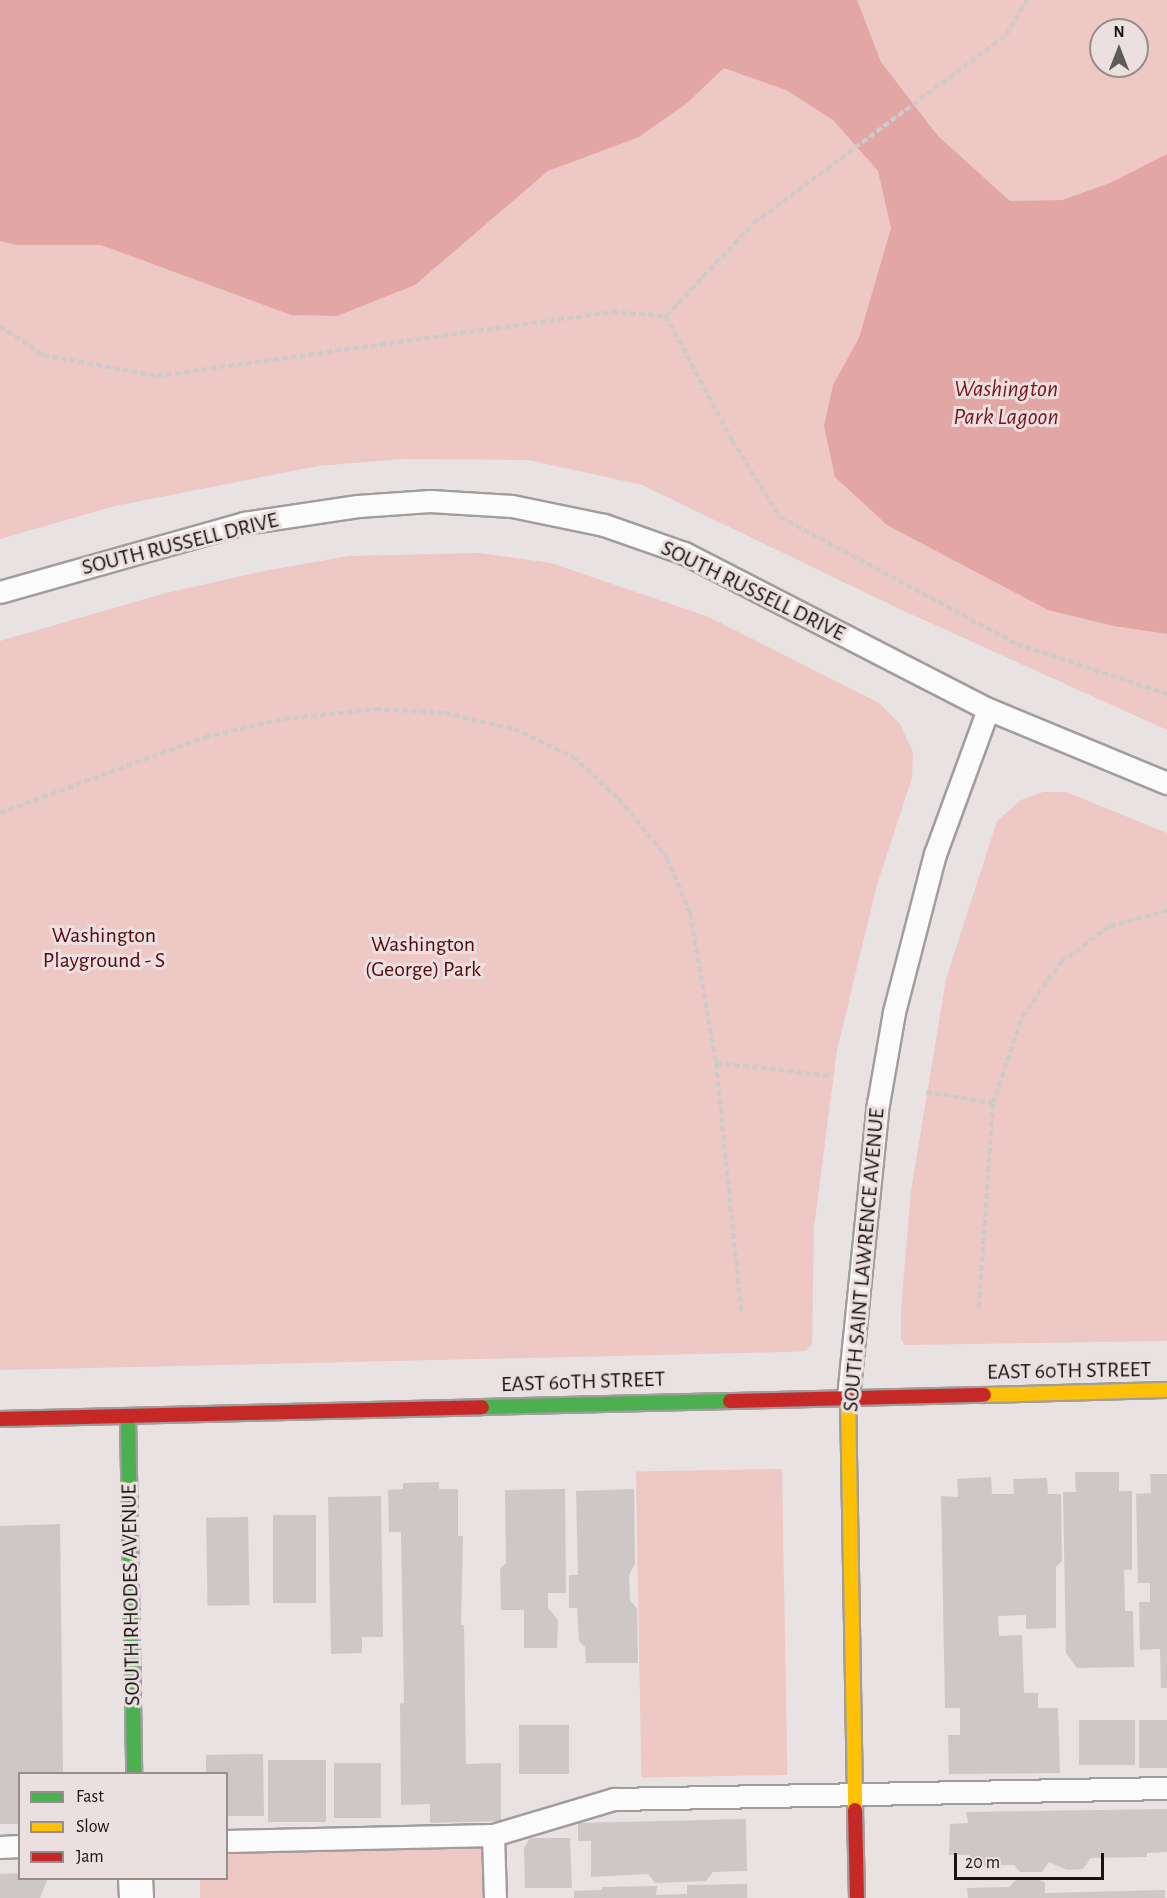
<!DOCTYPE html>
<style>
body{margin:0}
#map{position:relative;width:1167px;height:1898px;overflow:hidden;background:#e8e2e2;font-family:"Alegreya Sans",sans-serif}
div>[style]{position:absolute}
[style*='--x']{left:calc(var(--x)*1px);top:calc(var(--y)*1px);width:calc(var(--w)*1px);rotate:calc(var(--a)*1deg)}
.green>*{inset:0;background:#edc8c5;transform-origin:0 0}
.water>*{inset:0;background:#e2a7a4}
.building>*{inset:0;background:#cdc8c7;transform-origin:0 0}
.path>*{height:4px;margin-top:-2px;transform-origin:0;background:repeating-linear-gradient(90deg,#cdcbcb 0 6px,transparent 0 9px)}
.roads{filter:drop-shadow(2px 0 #a19d9d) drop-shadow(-2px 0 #a19d9d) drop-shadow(0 2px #a19d9d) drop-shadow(0 -2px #a19d9d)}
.lane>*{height:21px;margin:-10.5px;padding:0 10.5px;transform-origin:10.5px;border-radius:10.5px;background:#fcfbfb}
.street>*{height:33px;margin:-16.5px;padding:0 16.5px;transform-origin:16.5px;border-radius:16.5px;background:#fcfbfb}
.fast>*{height:14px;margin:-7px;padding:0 7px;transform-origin:7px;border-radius:7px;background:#4caf50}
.slow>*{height:14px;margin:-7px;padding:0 7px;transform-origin:7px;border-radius:7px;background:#ffc107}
.jam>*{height:14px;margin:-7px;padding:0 7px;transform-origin:7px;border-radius:7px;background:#c62828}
span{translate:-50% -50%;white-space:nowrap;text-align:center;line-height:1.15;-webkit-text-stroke:6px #ebdfdf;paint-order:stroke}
.street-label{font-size:22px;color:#171313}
.park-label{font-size:22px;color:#530910}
.water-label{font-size:24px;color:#77161d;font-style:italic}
.legend{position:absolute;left:18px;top:1772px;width:210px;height:108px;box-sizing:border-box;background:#ebdfdf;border:2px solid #968d8d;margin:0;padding:8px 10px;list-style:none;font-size:18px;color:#171313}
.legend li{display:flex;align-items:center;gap:12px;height:30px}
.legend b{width:30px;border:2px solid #968d8d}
.north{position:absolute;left:1089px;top:18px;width:60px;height:60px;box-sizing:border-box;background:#ebdfdf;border:2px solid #968d8d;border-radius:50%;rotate:0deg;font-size:16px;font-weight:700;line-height:24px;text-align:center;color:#171313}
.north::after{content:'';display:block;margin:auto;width:21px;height:27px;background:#605b5b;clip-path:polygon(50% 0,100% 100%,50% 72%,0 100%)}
.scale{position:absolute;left:954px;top:1853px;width:150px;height:27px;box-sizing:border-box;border:3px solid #171313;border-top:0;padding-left:8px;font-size:18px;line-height:21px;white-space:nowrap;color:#171313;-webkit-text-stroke:4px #ebdfdf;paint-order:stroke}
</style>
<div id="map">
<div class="green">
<div style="clip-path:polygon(evenodd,0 0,1167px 0,1167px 730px,893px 606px,642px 485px,529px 460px,403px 459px,318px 466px,115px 506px,0 539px,0 0,1101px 30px,1137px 30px,1137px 66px,1101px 66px,1101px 30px)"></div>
<div style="clip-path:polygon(479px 553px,551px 563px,709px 617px,879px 703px,900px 724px,913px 752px,912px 778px,877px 885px,837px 1050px,814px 1227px,812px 1344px,806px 1351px,789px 1352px,0 1370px,0 641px,162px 594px,264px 571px,349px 556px)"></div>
<div style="clip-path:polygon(1043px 792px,1066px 792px,1167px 833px,1167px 1341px,905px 1345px,901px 1339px,901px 1309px,911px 1191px,946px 979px,997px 821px,1021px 800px)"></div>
<div style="left:782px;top:1469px;width:306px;height:146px;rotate:89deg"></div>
<div style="clip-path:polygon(483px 1843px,485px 1898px,200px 1898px,200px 1879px,226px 1878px,227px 1849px)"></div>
</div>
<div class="water">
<div style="clip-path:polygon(0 0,857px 0,881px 62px,938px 136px,1010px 201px,1062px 200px,1110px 183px,1167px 154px,1167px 634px,1114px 626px,1048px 610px,887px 525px,835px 477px,824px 426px,833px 385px,859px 338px,891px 228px,878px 171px,833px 120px,786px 90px,724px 68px,687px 103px,639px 137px,548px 171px,415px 285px,337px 316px,291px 315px,101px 245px,17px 245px,0 241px)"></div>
</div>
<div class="building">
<div style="clip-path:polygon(1075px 1472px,1119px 1472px,1119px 1491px,1132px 1491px,1132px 1570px,1124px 1570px,1125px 1611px,1133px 1611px,1134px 1667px,1077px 1668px,1066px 1653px,1063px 1492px,1076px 1492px)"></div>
<div style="clip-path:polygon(1150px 1474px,1167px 1474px,1167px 1688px,1161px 1688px,1160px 1649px,1140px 1650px,1139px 1602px,1150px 1602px,1150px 1583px,1138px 1583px,1136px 1494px,1151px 1493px)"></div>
<div style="clip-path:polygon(991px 1477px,992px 1494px,1014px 1494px,1013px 1479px,1047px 1478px,1048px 1494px,1061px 1494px,1062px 1561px,1056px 1567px,1056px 1628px,1026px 1629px,1026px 1615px,998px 1616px,999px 1636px,1022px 1635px,1024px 1693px,1038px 1693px,1038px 1708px,1058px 1708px,1060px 1773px,949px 1774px,948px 1735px,960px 1735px,960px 1708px,945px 1708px,941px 1496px,958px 1497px,957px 1479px)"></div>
<div style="clip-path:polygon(439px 1482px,439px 1489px,458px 1489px,458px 1536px,463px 1536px,461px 1625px,464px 1625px,466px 1764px,501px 1763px,501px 1821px,430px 1823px,430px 1804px,401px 1805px,400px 1704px,404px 1703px,401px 1532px,389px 1532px,388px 1490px,403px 1489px,403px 1483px)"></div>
<div style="clip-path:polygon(565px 1489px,566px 1593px,548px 1593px,548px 1608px,558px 1620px,557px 1648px,524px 1648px,524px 1610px,501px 1610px,500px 1569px,506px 1563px,505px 1490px)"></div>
<div style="clip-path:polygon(634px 1489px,635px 1564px,629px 1575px,630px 1600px,637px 1609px,638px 1663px,586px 1663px,585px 1647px,579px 1641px,577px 1608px,569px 1608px,569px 1575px,578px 1575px,576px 1491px)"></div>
<div style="clip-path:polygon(381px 1496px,383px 1637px,362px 1637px,362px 1653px,331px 1654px,328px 1497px)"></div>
<div style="left:316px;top:1515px;width:88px;height:43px;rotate:90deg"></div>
<div style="left:248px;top:1517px;width:88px;height:42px;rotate:89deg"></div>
<div style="clip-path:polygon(60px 1524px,63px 1774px,20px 1774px,20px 1824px,0 1824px,0 1526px)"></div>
<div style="left:1079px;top:1720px;width:56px;height:45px"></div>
<div style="left:1139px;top:1720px;width:28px;height:48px"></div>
<div style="left:569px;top:1725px;width:49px;height:50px;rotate:90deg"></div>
<div style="clip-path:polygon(263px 1754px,264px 1816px,226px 1816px,226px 1774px,206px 1774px,206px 1755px)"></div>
<div style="left:326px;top:1760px;width:62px;height:58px;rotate:90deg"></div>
<div style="left:334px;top:1763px;width:47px;height:55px"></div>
<div style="clip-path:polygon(1167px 1809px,1167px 1852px,1147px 1853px,1147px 1857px,1091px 1858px,1083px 1869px,1067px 1870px,1049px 1862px,1042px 1872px,1020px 1872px,1014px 1865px,970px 1866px,970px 1855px,949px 1855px,950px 1824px,968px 1823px,966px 1812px)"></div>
<div style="clip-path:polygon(746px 1819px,747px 1871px,713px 1872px,706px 1881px,655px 1883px,648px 1874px,591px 1877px,591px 1841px,578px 1841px,578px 1823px)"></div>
<div style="clip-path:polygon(530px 1838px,570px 1838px,572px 1888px,525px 1888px,524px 1848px)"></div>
<div style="clip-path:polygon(20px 1873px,20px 1878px,48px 1878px,40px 1898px,0 1898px,0 1874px)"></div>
<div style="clip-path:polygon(1018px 1878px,1036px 1878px,1045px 1883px,1045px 1893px,1165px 1890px,1165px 1898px,968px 1898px,967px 1888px,1009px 1887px)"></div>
<div style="clip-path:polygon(747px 1884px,747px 1898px,574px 1898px,574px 1891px,602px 1890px,602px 1887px,657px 1886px,656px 1895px,687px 1894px,687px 1885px)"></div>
</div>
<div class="path">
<div style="--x:666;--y:316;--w:128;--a:-46.6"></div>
<div style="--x:754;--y:223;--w:314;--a:-36.7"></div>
<div style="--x:1006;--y:35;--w:41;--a:-59"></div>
<div style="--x:0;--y:326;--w:52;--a:34"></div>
<div style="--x:43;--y:355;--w:116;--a:10.4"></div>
<div style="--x:157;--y:376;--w:459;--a:-8"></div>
<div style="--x:612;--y:312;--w:54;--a:4.2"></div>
<div style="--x:666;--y:316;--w:140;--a:62"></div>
<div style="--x:732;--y:440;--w:91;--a:58.1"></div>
<div style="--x:780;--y:517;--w:269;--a:28.2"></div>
<div style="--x:1017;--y:644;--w:158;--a:18.4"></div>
<div style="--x:0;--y:813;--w:219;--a:-20.3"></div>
<div style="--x:205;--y:737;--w:81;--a:-12.8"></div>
<div style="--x:284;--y:719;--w:92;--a:-6.3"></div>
<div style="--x:375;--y:709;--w:70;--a:3.3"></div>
<div style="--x:445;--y:713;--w:71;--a:13.1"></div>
<div style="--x:514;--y:729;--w:65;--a:25.4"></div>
<div style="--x:573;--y:757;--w:62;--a:42.4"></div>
<div style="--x:619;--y:799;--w:76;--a:50.9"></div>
<div style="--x:667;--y:858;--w:60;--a:67.3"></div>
<div style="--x:690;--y:913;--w:152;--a:80.2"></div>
<div style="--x:716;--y:1063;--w:249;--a:84.2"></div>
<div style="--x:716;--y:1063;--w:117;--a:6.4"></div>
<div style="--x:926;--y:1092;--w:68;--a:9.3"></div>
<div style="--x:979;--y:1307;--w:204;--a:-86.1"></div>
<div style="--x:993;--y:1103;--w:91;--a:-71.4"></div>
<div style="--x:1022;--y:1017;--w:67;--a:-54.7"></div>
<div style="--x:1061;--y:962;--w:61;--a:-36.3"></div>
<div style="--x:1110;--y:926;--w:59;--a:-14.7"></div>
</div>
<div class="roads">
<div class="lane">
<div style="--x:0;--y:592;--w:254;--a:-15.8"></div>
<div style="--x:244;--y:523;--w:115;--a:-8.5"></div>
<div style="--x:358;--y:506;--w:72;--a:-4"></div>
<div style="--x:430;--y:501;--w:82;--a:3.5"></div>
<div style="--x:512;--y:506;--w:94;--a:11.7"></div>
<div style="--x:604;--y:525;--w:85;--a:19.3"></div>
<div style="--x:684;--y:553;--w:342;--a:27.2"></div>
<div style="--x:988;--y:709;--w:194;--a:22.5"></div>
<div style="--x:848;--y:1397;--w:295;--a:-84.2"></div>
<div style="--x:878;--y:1104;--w:93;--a:-80.1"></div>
<div style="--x:894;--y:1012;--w:163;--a:-75.5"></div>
<div style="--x:935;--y:854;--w:154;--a:-69.9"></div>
<div style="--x:493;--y:1835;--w:63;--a:88.2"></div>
<div style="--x:226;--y:1841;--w:267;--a:-1.3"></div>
<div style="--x:493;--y:1835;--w:126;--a:-16.6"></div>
<div style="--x:614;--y:1799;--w:553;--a:-1.14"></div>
<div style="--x:0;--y:1847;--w:20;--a:-3"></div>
</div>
<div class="street">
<div style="--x:135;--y:1878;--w:20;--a:87"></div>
</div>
<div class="fast">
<div style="--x:482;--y:1407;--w:248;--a:-1.4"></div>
<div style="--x:128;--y:1416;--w:358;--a:89"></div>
</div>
<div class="slow">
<div style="--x:984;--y:1395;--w:183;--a:-1.6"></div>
<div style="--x:848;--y:1397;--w:413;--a:89"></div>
</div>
<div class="jam">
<div style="--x:730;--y:1401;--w:254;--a:-1.4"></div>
<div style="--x:0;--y:1419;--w:482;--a:-1.4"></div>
<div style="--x:855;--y:1810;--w:88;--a:88.7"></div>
</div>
</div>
<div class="street-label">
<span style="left:180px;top:544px;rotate:-14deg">SOUTH RUSSELL DRIVE</span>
<span style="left:753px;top:591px;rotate:26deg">SOUTH RUSSELL DRIVE</span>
<span style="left:864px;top:1260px;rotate:-85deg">SOUTH SAINT LAWRENCE AVENUE</span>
<span style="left:1069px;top:1371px;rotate:-1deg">EAST 60TH STREET</span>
<span style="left:583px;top:1382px;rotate:-2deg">EAST 60TH STREET</span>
<span style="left:131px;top:1595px;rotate:-91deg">SOUTH RHODES AVENUE</span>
</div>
<div class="park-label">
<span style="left:104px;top:948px">Washington<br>Playground - S</span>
<span style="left:423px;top:957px">Washington<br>(George) Park</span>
</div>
<div class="water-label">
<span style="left:1006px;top:404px">Washington<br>Park Lagoon</span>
</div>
<ul class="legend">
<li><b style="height:8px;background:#4caf50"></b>Fast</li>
<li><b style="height:8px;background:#ffc107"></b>Slow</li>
<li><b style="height:8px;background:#c62828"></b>Jam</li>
</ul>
<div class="north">N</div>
<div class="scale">20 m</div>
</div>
